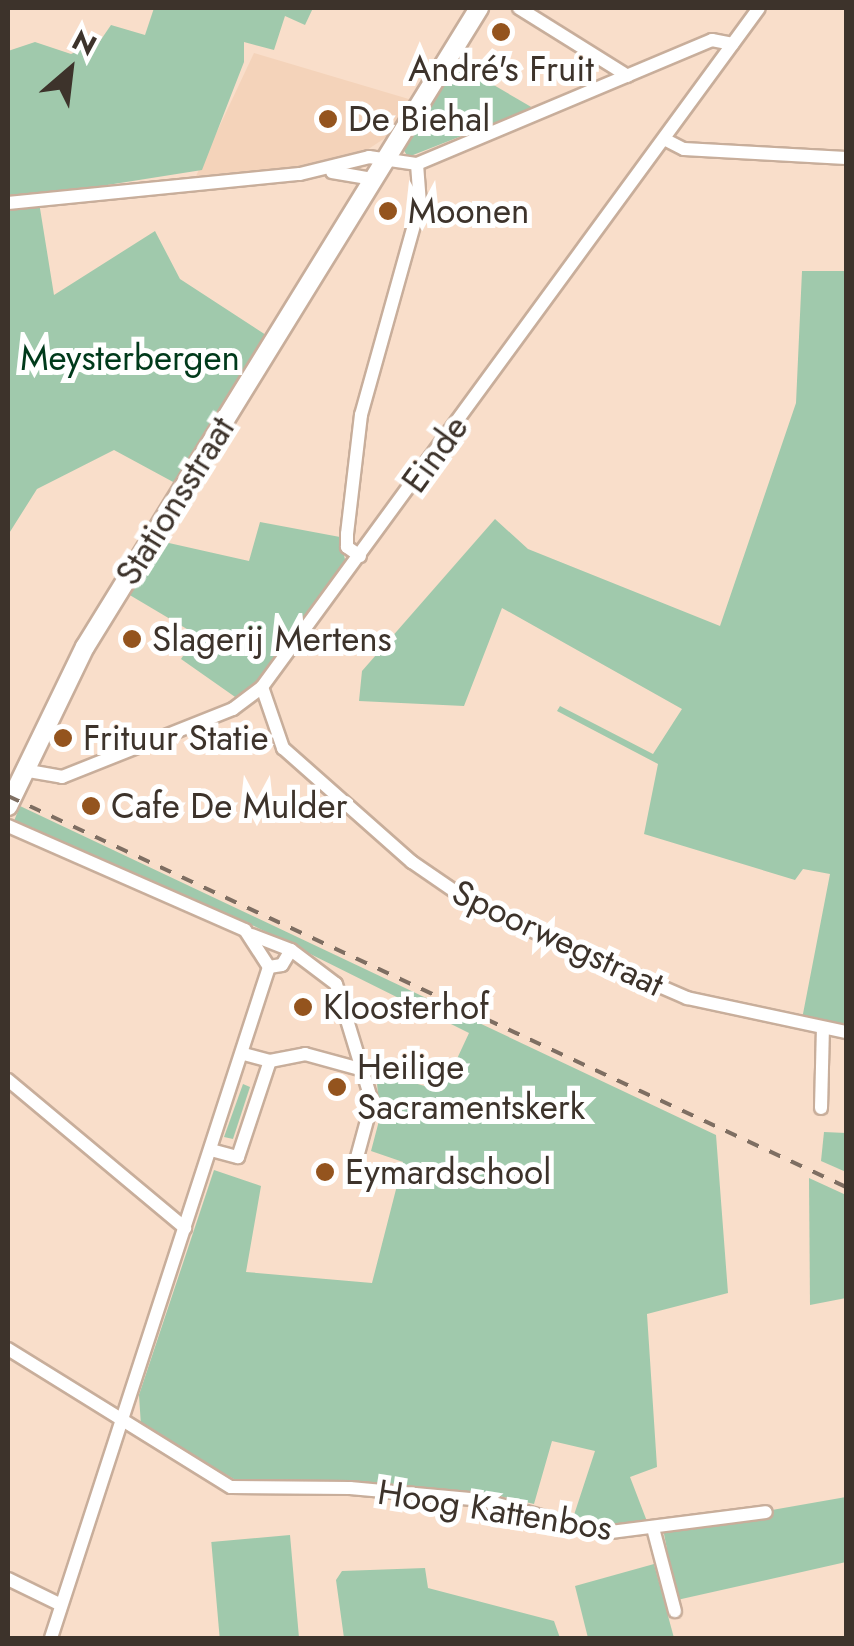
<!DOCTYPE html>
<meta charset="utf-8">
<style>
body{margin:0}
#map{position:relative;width:854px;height:1646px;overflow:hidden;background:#f9deca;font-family:Jost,sans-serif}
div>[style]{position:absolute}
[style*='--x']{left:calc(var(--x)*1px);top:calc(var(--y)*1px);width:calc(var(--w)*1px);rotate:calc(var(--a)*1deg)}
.built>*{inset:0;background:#f4d3ba}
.green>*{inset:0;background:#a0c9ac;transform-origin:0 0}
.roads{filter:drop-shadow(2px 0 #c8ae9b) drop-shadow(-2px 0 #c8ae9b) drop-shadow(0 2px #c8ae9b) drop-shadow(0 -2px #c8ae9b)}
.minor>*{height:12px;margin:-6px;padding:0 6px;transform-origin:6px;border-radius:6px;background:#fff}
.major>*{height:18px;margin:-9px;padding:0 9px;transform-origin:9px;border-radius:9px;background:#fff}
.rail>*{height:4px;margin-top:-2px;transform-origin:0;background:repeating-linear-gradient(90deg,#7e6e62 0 12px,transparent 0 24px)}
.dots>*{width:28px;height:28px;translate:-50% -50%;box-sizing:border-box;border:5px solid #fff;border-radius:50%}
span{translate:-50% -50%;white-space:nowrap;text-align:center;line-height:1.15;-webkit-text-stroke:10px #fff;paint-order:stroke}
.poi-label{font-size:35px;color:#3d332b}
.left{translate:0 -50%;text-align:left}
.park-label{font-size:35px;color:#003a1b}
.street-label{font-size:35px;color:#3d332b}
.frame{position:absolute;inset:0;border:10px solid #3d332b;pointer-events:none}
.north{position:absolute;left:20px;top:20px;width:100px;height:100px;-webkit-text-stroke:8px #fff;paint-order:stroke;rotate:28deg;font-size:28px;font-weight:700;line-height:40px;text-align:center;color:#3d332b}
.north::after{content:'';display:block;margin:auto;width:35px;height:45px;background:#3d332b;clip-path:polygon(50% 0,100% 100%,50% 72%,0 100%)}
</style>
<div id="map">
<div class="built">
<div style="clip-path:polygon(254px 53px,412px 100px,391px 134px,364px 152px,303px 167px,196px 176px)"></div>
</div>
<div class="green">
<div style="clip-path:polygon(154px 8px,313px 8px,305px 25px,285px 16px,274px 50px,244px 42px,244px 62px,202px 170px,38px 196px,54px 295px,155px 231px,180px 279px,266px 335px,175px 483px,114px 450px,37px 489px,8px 535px,8px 51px,35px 42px,71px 54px,100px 41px,111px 25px,145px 35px)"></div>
<div style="clip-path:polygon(456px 63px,533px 108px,408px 157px,403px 149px)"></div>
<div style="clip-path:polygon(802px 271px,846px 271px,846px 1024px,802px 1019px,830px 874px,803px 869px,795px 880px,644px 834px,658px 764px,557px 711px,560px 706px,653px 754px,682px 709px,502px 608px,464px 706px,359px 701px,362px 671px,495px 519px,528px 549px,720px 626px,796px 403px)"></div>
<div style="clip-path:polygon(260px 522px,340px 537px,346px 564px,261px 681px,238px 699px,181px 659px,197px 635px,128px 594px,160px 541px,249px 561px)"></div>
<div style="clip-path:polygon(20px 806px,716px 1135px,728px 1293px,647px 1314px,657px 1467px,630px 1477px,648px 1524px,606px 1527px,573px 1518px,595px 1451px,552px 1441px,534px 1504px,486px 1493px,327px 1480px,239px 1482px,141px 1426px,139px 1395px,214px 1170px,261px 1186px,246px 1272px,372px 1283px,403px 1162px,371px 1151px,380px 1117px,376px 1072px,442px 1091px,469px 1033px,254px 926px,14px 821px)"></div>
<div style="clip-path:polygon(243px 1084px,250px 1087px,233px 1139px,224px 1137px)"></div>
<div style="clip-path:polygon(824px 1132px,846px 1133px,846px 1172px,821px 1161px)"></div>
<div style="clip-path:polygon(809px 1178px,846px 1195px,846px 1298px,810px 1305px)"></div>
<div style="clip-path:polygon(846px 1497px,846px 1562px,677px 1600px,663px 1529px)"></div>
<div style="left:290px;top:1535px;width:103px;height:79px;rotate:85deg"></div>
<div style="clip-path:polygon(654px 1564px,674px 1638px,588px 1638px,575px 1586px)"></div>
<div style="clip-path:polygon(425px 1568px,428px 1588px,554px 1621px,560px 1638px,344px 1638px,336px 1580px,342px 1571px)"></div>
</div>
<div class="roads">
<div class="minor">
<div style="--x:519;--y:8;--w:128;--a:32"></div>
<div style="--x:664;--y:139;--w:22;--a:27"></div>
<div style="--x:684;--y:149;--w:162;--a:3.2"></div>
<div style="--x:332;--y:172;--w:42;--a:9.7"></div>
<div style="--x:8;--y:203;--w:293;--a:-5.7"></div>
<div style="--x:300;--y:174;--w:71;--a:-13.8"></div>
<div style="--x:369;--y:157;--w:49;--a:8.3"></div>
<div style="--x:417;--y:164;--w:320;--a:-22.8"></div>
<div style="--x:712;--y:40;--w:21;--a:11"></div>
<div style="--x:360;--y:556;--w:16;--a:-145"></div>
<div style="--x:347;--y:547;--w:13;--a:-90"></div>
<div style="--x:347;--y:534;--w:120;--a:-83.3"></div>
<div style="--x:361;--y:415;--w:219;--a:-74.4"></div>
<div style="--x:420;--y:204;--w:40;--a:-94.3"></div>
<div style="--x:262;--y:687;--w:65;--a:71"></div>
<div style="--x:283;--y:748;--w:172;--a:41.5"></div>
<div style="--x:412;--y:862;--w:81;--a:34.5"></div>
<div style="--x:479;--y:908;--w:227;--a:23.4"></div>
<div style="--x:687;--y:998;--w:163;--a:12.1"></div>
<div style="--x:23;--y:770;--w:40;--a:10"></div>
<div style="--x:62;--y:777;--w:184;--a:-21.7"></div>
<div style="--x:233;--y:709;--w:36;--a:-37"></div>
<div style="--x:262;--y:687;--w:841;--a:-53.8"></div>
<div style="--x:8;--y:826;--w:259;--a:23.7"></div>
<div style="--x:245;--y:930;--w:44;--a:57"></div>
<div style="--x:269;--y:967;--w:706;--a:108"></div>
<div style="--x:252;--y:935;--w:42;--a:21"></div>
<div style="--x:269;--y:967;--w:13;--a:-9"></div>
<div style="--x:282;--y:965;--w:17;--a:-59"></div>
<div style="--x:291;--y:950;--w:56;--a:37.1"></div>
<div style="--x:336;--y:984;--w:123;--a:73"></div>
<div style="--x:372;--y:1102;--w:73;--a:105.2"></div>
<div style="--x:270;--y:1061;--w:36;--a:-11"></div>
<div style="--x:305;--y:1054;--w:64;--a:15.3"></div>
<div style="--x:8;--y:1080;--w:231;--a:39.9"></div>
<div style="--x:821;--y:1108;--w:80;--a:-88.6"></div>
<div style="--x:211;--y:1150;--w:28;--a:15"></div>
<div style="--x:238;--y:1157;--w:101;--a:-71.6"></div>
<div style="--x:270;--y:1061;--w:28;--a:-165"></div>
<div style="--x:8;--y:1349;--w:262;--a:31.8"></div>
<div style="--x:231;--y:1487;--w:119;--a:0.5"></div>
<div style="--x:350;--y:1488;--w:134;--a:5.2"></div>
<div style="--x:483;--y:1500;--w:124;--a:15.4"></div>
<div style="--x:603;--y:1533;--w:164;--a:-7.3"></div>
<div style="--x:653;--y:1528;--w:86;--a:75.2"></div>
<div style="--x:8;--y:1579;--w:59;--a:26.1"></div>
</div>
<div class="major">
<div style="--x:8;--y:806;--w:177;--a:-64.2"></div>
<div style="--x:85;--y:647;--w:751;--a:-58.34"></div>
</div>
</div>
<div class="rail">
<div style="--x:8;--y:796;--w:925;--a:25.01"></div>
</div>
<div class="dots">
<div style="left:501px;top:32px;background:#94541e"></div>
<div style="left:328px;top:119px;background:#94541e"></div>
<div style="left:388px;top:211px;background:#94541e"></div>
<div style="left:132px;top:639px;background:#94541e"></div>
<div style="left:63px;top:738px;background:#94541e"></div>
<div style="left:91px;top:806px;background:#94541e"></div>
<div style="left:303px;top:1007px;background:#94541e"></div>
<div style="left:337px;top:1087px;background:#94541e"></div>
<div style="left:325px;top:1172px;background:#94541e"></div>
</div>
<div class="poi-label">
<span style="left:501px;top:69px">André's Fruit</span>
<span class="left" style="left:348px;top:119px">De Biehal</span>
<span class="left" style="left:408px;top:211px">Moonen</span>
<span class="left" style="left:152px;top:639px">Slagerij Mertens</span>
<span class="left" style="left:83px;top:738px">Frituur Statie</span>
<span class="left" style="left:111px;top:806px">Cafe De Mulder</span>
<span class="left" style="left:323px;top:1007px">Kloosterhof</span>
<span class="left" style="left:357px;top:1087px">Heilige<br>Sacramentskerk</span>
<span class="left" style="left:345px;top:1172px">Eymardschool</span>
</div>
<div class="park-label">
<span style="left:130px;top:358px">Meysterbergen</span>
</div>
<div class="street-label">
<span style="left:435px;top:454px;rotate:-54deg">Einde</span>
<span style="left:175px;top:501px;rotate:-58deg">Stationsstraat</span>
<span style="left:558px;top:938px;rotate:25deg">Spoorwegstraat</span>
<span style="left:495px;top:1510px;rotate:9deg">Hoog Kattenbos</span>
</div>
<div class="frame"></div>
<div class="north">N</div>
</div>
